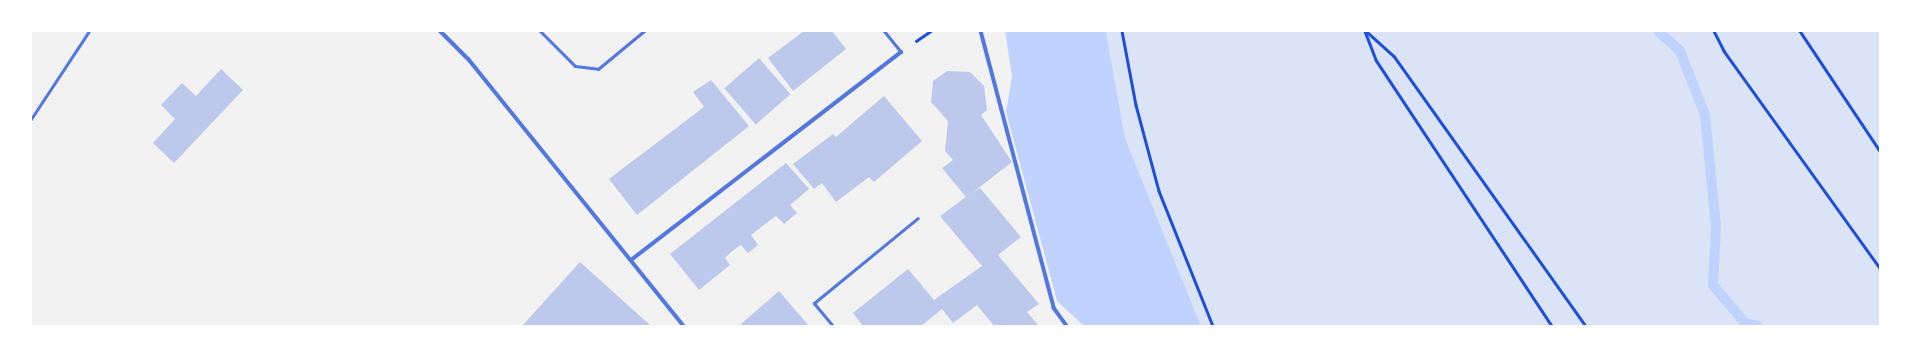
<!DOCTYPE html>
<style>
body{margin:0}
#map{position:relative;width:1911px;height:357px;overflow:hidden;background:#f2f2f2;font-family:"Alegreya Sans",sans-serif}
div>[style]{position:absolute}
[style*='--x']{left:calc(var(--x)*1px);top:calc(var(--y)*1px);width:calc(var(--w)*1px);rotate:calc(var(--a)*1deg)}
.green>*{inset:0;background:#dbe4f7}
.water>*{inset:0;background:#bfd3fe}
.stream>*{height:10px;margin:-5px;padding:0 5px;transform-origin:5px;border-radius:5px;background:#bfd3fe}
.building>*{inset:0;background:#bdc9ec;transform-origin:0 0}
.path>*{height:2.5px;margin:-1.25px;padding:0 1.25px;transform-origin:1.25px;border-radius:1.25px;background:#1d4ed8}
.service>*{height:3px;margin:-1.5px;padding:0 1.5px;transform-origin:1.5px;border-radius:1.5px;background:#5277de}
.pedestrian>*{height:3.5px;margin:-1.75px;padding:0 1.75px;transform-origin:1.75px;border-radius:1.75px;background:#5277de}
.minor>*{height:4px;margin:-2px;padding:0 2px;transform-origin:2px;border-radius:2px;background:#5277de}
span{translate:-50% -50%;white-space:nowrap;text-align:center;line-height:1.15;-webkit-text-stroke:4px #fff;paint-order:stroke}
.frame{position:absolute;inset:0;border:32px solid #fff;pointer-events:none}
</style>
<div id="map">
<div class="green">
<div style="clip-path:polygon(1106px 31px,1880px 31px,1880px 326px,1201px 326px,1125px 138px)"></div>
</div>
<div class="water">
<div style="clip-path:polygon(1005px 31px,1106px 31px,1125px 138px,1201px 326px,1084px 326px,1057px 301px,1006px 112px,1012px 76px)"></div>
</div>
<div class="stream">
<div style="--x:1658;--y:31;--w:30;--a:42"></div>
<div style="--x:1680;--y:51;--w:69;--a:68.7"></div>
<div style="--x:1705;--y:115;--w:113;--a:84.4"></div>
<div style="--x:1716;--y:227;--w:58;--a:93"></div>
<div style="--x:1713;--y:285;--w:50;--a:49.9"></div>
<div style="--x:1745;--y:323;--w:13;--a:13"></div>
</div>
<div class="building">
<div style="clip-path:polygon(804px 31px,832px 31px,846px 49px,793px 91px,768px 58px)"></div>
<div style="left:759px;top:58px;width:48px;height:46px;rotate:49deg"></div>
<div style="clip-path:polygon(221px 69px,243px 90px,174px 163px,153px 143px,175px 119px,161px 105px,182px 83px,196px 96px)"></div>
<div style="clip-path:polygon(947px 71px,970px 72px,984px 86px,987px 110px,981px 115px,1012px 162px,972px 193px,980px 188px,1021px 237px,998px 255px,1039px 304px,1027px 312px,1039px 326px,994px 326px,977px 305px,953px 323px,942px 309px,921px 326px,863px 326px,853px 313px,908px 269px,934px 300px,982px 266px,940px 216px,966px 197px,942px 168px,953px 160px,945px 151px,948px 121px,931px 102px,933px 81px)"></div>
<div style="clip-path:polygon(711px 80px,749px 126px,637px 215px,609px 179px,704px 107px,693px 92px)"></div>
<div style="clip-path:polygon(884px 96px,922px 141px,874px 182px,869px 177px,836px 202px,822px 183px,814px 189px,793px 164px,833px 134px,836px 137px)"></div>
<div style="clip-path:polygon(786px 163px,809px 189px,790px 205px,797px 213px,784px 224px,776px 216px,769px 221px,751px 235px,758px 245px,748px 253px,741px 245px,732px 251px,725px 258px,730px 265px,699px 290px,670px 254px)"></div>
<div style="clip-path:polygon(580px 262px,651px 326px,522px 326px)"></div>
<div style="clip-path:polygon(779px 291px,809px 326px,743px 326px,741px 324px)"></div>
</div>
<div class="path">
<div style="--x:1122;--y:31;--w:75;--a:79.3"></div>
<div style="--x:1136;--y:105;--w:89;--a:75"></div>
<div style="--x:1159;--y:191;--w:145;--a:68.2"></div>
<div style="--x:1365;--y:31;--w:31;--a:69"></div>
<div style="--x:1376;--y:60;--w:319;--a:56.5"></div>
<div style="--x:1366;--y:31;--w:38;--a:42"></div>
<div style="--x:1394;--y:56;--w:331;--a:54.6"></div>
<div style="--x:1714;--y:31;--w:22;--a:63"></div>
<div style="--x:1724;--y:51;--w:267;--a:54.3"></div>
<div style="--x:1800;--y:31;--w:144;--a:56.3"></div>
<div style="--x:916;--y:41;--w:18;--a:-34"></div>
</div>
<div class="service">
<div style="--x:540;--y:31;--w:49;--a:45"></div>
<div style="--x:575;--y:66;--w:23;--a:7"></div>
<div style="--x:598;--y:69;--w:60;--a:-39.6"></div>
<div style="--x:884;--y:31;--w:27;--a:51"></div>
<div style="--x:31;--y:119;--w:105;--a:-56.6"></div>
<div style="--x:833;--y:326;--w:30;--a:-130"></div>
<div style="--x:814;--y:303;--w:134;--a:-39.3"></div>
</div>
<div class="pedestrian">
<div style="--x:981;--y:31;--w:286;--a:75.2"></div>
<div style="--x:1054;--y:308;--w:22;--a:54"></div>
</div>
<div class="minor">
<div style="--x:440;--y:31;--w:41;--a:45"></div>
<div style="--x:469;--y:60;--w:342;--a:51.1"></div>
<div style="--x:631;--y:260;--w:341;--a:-37.6"></div>
</div>
<div class="frame"></div>
</div>
